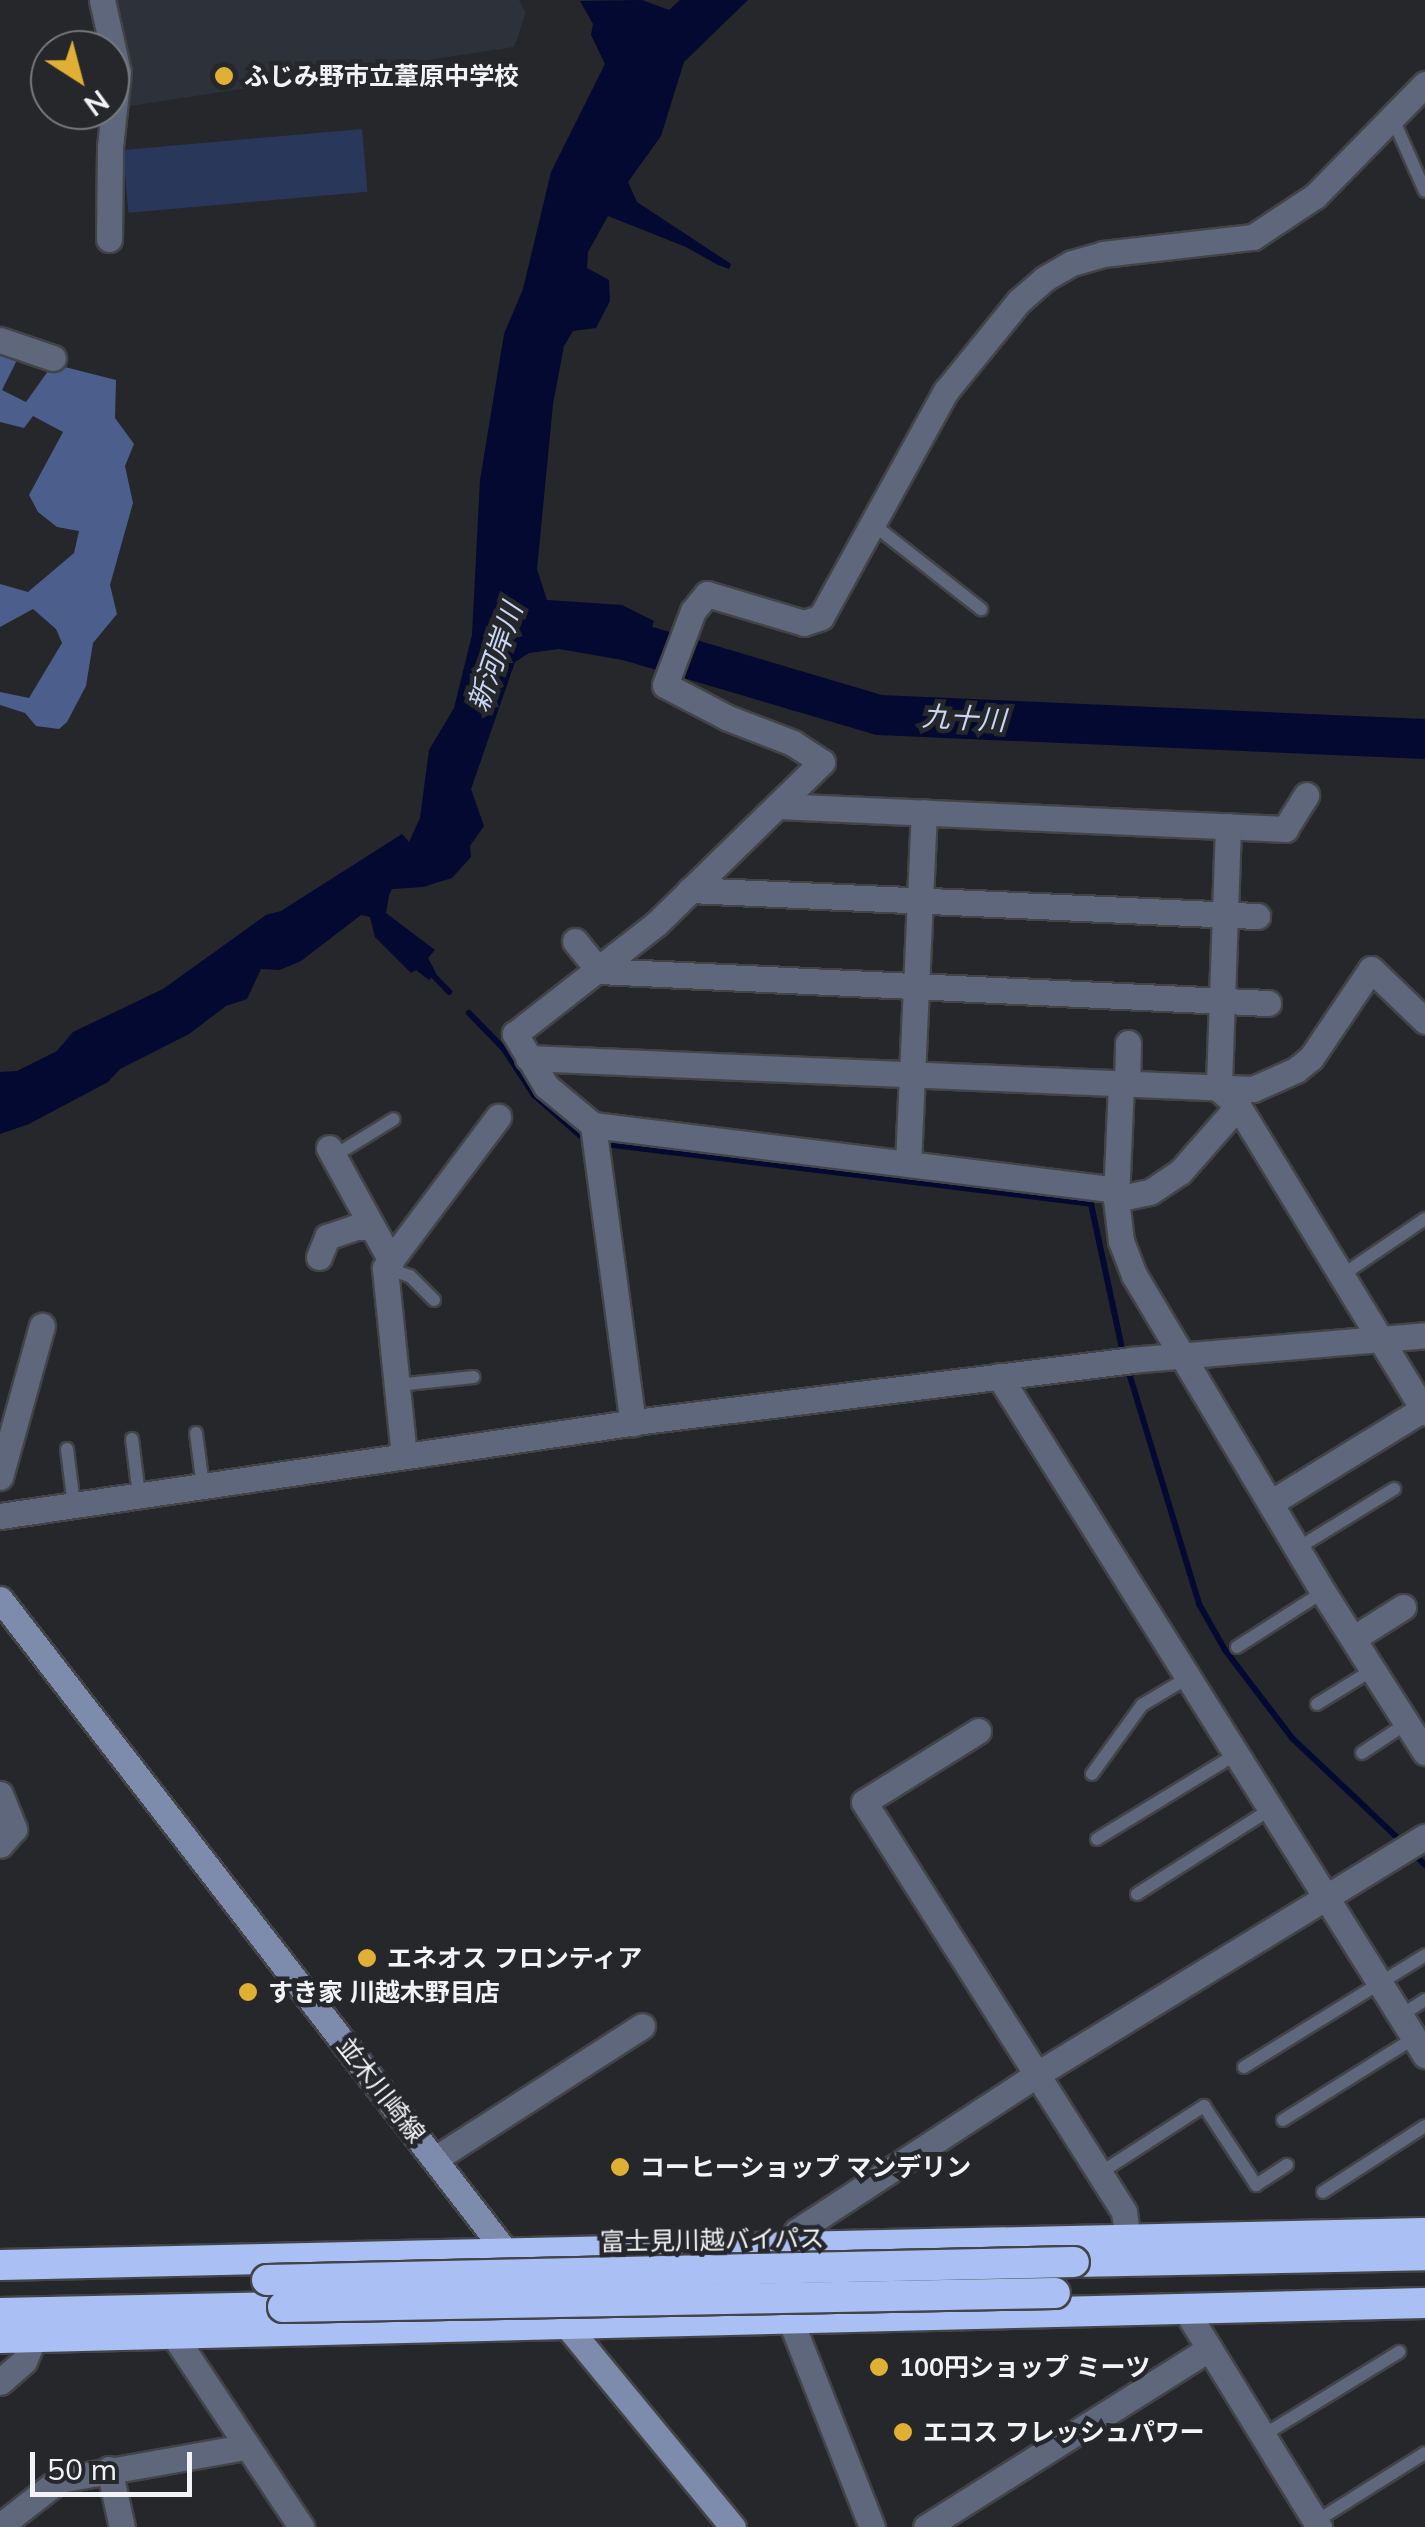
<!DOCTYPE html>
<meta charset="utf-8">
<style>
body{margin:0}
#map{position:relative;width:1425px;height:2527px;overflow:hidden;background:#25272b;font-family:Mulish,"Noto Sans JP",sans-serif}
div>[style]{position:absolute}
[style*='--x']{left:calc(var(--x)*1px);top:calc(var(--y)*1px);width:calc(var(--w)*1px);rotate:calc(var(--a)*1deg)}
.built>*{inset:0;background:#2c313a}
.green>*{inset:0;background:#29375b;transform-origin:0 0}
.forest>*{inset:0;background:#4b5e8c}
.water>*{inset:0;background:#030930}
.stream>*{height:6px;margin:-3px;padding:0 3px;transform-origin:3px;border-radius:3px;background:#030930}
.river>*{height:40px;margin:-20px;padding:0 20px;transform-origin:20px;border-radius:20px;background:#030930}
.roads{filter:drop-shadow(2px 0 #424447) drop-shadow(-2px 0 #424447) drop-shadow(0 2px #424447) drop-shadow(0 -2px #424447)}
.lane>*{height:12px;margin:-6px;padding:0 6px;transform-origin:6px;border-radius:6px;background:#5e677c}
.street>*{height:25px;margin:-12.5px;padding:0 12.5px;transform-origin:12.5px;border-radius:12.5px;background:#5e677c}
.secondary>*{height:25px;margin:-12.5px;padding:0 12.5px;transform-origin:12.5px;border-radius:12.5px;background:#7d8bac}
.highway>*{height:30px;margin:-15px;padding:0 15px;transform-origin:15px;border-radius:15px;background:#aac0f4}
.bridges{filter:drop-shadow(2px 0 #424447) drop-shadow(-2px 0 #424447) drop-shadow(0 2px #424447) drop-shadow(0 -2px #424447)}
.highway-bridge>*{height:30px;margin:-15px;padding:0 15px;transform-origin:15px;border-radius:15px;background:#aac0f4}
.dots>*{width:28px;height:28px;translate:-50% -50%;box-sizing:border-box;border:5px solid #25272b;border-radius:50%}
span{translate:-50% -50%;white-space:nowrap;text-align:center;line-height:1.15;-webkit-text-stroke:9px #25272b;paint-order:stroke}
.poi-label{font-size:25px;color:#f2f3f6;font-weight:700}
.left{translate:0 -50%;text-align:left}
.street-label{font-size:25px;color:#f2f3f6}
.water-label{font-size:28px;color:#c8d5f3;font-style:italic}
.north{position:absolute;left:30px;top:30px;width:100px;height:100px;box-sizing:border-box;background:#25272b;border:2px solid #77797c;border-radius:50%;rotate:144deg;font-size:28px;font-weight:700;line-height:40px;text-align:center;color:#f2f3f6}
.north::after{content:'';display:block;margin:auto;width:35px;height:45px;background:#dfb034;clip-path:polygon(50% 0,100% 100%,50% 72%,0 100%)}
.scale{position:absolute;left:30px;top:2452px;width:162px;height:45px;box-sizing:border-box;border:5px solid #f2f3f6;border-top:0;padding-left:12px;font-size:30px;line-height:35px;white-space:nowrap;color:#f2f3f6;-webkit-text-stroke:8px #25272b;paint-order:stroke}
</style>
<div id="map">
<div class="built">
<div style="clip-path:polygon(114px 0,519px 0,526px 13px,514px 47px,130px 106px)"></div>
</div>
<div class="green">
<div style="left:362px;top:129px;width:63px;height:240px;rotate:85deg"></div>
</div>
<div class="forest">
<div style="clip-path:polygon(0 342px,19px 356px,2px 390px,26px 402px,53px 364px,116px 380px,115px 418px,134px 444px,125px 466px,133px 503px,110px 585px,117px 614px,93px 643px,86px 686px,67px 722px,59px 729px,36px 726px,25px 713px,0 705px,0 692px,29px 698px,62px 643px,56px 629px,33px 609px,0 627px,0 584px,28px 592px,74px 553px,79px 531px,57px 527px,38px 512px,29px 495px,63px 432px,33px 416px,24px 428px,0 422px)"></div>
</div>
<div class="water">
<div style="clip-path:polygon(642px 0,669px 10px,680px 0,748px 0,684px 62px,661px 136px,628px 182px,637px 202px,731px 264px,729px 269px,718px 265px,686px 247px,608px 216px,588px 252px,587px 268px,609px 280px,610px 301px,596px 328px,573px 331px,564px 346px,553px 404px,537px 569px,547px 600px,622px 605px,654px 621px,640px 663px,559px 649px,529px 653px,515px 662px,471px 789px,484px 826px,470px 846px,471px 857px,452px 878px,423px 887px,392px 889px,389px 895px,386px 913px,435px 950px,428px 958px,436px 973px,429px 980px,416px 970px,411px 973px,375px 937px,370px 917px,361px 915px,301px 961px,280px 970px,261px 969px,247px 999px,226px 1006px,189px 1034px,120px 1069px,108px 1082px,29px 1124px,0 1134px,0 1072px,17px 1071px,57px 1051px,73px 1032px,163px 989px,266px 915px,281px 911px,402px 834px,409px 842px,420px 818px,429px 750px,454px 708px,472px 635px,480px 480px,504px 334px,523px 289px,551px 172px,605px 64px,591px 35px,593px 24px,580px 1px)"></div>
</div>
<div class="stream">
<div style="--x:429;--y:971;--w:29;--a:46"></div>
<div style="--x:469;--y:1013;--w:50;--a:45.8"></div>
<div style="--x:504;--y:1049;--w:55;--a:56.9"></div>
<div style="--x:534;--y:1095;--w:64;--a:41.2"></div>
<div style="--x:605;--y:1144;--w:490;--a:7"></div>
<div style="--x:1091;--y:1204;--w:147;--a:77.9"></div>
<div style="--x:1129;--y:1373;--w:241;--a:73.1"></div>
<div style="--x:1199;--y:1604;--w:53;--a:60.5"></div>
<div style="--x:1225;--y:1650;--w:111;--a:52.7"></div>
<div style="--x:1292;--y:1738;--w:153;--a:43.4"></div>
<div style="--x:1412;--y:1852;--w:18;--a:45"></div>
</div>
<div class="river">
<div style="--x:592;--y:630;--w:299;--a:16.5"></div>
<div style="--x:879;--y:715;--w:547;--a:2.52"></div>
</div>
<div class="roads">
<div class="lane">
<div style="--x:1392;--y:117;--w:81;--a:66"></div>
<div style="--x:875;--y:526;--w:135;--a:38.1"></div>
<div style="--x:334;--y:1156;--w:70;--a:-31.7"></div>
<div style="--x:385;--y:1268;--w:26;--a:18"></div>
<div style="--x:410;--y:1276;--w:34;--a:45"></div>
<div style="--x:1341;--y:1276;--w:102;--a:-34.2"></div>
<div style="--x:397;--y:1385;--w:77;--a:-5.9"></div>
<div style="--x:196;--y:1433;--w:53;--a:82.5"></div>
<div style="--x:132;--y:1439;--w:56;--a:82.9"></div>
<div style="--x:67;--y:1449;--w:56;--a:82.9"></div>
<div style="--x:1298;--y:1548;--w:113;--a:-31.6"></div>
<div style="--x:1237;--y:1647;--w:102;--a:-32.6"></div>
<div style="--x:1317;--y:1704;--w:67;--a:-31.6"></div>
<div style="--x:1362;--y:1753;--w:54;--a:-33.7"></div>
<div style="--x:1092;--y:1774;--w:85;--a:-54.1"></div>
<div style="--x:1142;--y:1705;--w:55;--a:-30.8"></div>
<div style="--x:1097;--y:1839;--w:163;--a:-31.4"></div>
<div style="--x:1137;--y:1894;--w:159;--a:-32.4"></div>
<div style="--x:1400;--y:2016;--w:30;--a:-33"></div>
<div style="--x:1244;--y:2067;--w:213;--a:-31.7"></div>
<div style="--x:1283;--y:2120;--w:155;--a:-32"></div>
<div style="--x:1100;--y:2173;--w:124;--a:-32.8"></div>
<div style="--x:1204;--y:2106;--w:95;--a:56.6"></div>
<div style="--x:1256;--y:2185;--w:37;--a:-33"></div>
<div style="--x:1323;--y:2192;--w:121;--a:-32.9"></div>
<div style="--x:1262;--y:2436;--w:161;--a:-31.5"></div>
<div style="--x:1315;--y:2522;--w:130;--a:-32.1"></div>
</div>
<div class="street">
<div style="--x:102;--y:0;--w:74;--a:77.5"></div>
<div style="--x:118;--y:72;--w:75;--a:96.1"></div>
<div style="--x:110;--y:147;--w:92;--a:90.6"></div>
<div style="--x:0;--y:340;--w:56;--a:18.8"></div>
<div style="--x:777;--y:806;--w:509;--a:2.59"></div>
<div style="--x:1285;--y:829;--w:40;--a:-58"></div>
<div style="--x:1228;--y:826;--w:263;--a:92"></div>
<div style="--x:1219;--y:1089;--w:25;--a:42"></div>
<div style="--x:1238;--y:1106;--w:359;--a:58.6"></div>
<div style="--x:690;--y:890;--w:568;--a:2.63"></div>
<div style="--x:575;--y:941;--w:38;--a:51"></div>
<div style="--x:599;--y:971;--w:670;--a:2.74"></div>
<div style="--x:528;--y:1058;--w:726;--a:2.45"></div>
<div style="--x:1253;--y:1089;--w:47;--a:-23.8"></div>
<div style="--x:1296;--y:1070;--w:19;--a:-39"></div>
<div style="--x:1311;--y:1058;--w:107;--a:-56"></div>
<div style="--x:1371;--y:969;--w:75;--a:43.9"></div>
<div style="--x:1121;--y:1084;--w:115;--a:92.5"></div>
<div style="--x:1116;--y:1199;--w:42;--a:83.2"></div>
<div style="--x:1121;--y:1241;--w:36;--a:69"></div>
<div style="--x:1134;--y:1275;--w:369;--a:59.2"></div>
<div style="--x:1323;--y:1592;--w:190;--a:57.5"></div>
<div style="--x:1127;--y:1085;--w:42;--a:-88.6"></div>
<div style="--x:593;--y:1125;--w:301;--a:82.4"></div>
<div style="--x:329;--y:1148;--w:129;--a:61.2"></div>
<div style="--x:908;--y:1163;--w:351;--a:-87.4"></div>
<div style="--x:1117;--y:1190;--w:528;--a:-172.93"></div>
<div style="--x:593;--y:1125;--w:61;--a:-140.3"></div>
<div style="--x:546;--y:1086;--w:61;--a:-120.8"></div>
<div style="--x:515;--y:1034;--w:179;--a:-38"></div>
<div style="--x:656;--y:924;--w:232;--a:-44.3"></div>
<div style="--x:822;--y:762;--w:35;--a:-147"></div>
<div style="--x:793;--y:743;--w:70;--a:-159"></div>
<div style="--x:728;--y:718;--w:71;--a:-152.4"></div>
<div style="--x:665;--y:685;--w:79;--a:-69.3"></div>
<div style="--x:693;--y:611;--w:22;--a:-51"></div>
<div style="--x:707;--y:594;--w:101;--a:16.6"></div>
<div style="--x:804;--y:623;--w:18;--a:-19"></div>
<div style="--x:821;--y:617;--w:258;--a:-61.1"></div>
<div style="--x:946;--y:391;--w:116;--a:-51"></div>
<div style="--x:1019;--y:301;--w:33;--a:-41"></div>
<div style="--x:1044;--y:279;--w:32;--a:-30"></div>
<div style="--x:1072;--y:263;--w:32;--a:-16"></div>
<div style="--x:1103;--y:254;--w:151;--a:-6.5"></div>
<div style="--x:1253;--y:237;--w:74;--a:-33.5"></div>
<div style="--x:1315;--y:196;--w:157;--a:-45.5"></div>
<div style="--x:1116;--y:1199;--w:35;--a:-12"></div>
<div style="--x:1150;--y:1192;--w:36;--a:-34"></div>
<div style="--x:1180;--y:1172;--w:88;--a:-48.7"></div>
<div style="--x:319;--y:1257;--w:22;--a:-68"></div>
<div style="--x:327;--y:1237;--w:31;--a:-19"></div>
<div style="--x:356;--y:1227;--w:16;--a:0"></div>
<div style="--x:999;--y:1376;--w:802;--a:57.9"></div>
<div style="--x:404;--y:1456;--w:189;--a:-95.8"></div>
<div style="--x:385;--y:1268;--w:189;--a:-53.2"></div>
<div style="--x:0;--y:1477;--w:157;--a:-74.5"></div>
<div style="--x:1272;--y:1502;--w:177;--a:-31.6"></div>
<div style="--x:0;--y:1516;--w:650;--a:-8.4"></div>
<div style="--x:643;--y:1421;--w:491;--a:-7.1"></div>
<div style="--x:1130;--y:1360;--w:296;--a:-4.8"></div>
<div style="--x:1354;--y:1638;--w:58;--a:-32.3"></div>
<div style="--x:978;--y:1731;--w:134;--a:148.1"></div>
<div style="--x:864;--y:1802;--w:485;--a:57.6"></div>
<div style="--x:1124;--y:2212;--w:28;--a:82"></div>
<div style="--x:0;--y:1794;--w:38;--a:68"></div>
<div style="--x:14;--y:1829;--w:21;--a:131"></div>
<div style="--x:435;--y:2159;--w:246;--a:-32.7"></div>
<div style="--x:788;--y:2247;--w:18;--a:-61"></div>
<div style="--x:797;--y:2231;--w:285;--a:-33.1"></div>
<div style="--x:1036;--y:2075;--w:456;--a:-31.5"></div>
<div style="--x:1185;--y:2309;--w:256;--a:58.4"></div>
<div style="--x:790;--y:2319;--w:224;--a:68.5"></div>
<div style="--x:173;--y:2334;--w:232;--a:56.4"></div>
<div style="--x:0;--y:2382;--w:32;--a:-41"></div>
<div style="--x:24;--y:2361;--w:26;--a:-67"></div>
<div style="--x:109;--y:2469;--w:59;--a:77.4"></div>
<div style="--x:0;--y:2526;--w:75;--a:-37.9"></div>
<div style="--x:59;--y:2480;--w:189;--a:-10.1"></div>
<div style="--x:926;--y:2527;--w:334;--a:-32.2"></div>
</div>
<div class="secondary">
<div style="--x:0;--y:1599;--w:843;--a:52.23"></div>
<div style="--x:558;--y:2315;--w:275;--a:50.5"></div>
</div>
<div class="highway">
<div style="--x:1074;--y:2262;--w:351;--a:-1.1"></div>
<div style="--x:0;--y:2265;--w:1425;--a:-1.29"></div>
<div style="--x:0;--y:2313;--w:283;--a:-1.2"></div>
<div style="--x:0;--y:2338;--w:1425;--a:-1.41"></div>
</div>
</div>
<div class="bridges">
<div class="highway-bridge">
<div style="--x:267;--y:2280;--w:807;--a:-1.28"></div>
<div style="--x:283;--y:2307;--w:772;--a:-1.04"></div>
</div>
</div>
<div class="dots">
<div style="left:224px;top:76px;background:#dfb034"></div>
<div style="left:367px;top:1958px;background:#dfb034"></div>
<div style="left:248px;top:1992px;background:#dfb034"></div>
<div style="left:620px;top:2167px;background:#dfb034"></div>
<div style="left:879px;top:2367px;background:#dfb034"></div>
<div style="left:903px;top:2432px;background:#dfb034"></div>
</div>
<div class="poi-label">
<span class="left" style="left:244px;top:76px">ふじみ野市立葦原中学校</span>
<span class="left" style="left:387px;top:1958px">エネオス フロンティア</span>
<span class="left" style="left:268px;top:1992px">すき家 川越木野目店</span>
<span class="left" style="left:640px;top:2167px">コーヒーショップ マンデリン</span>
<span class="left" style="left:899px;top:2367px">100円ショップ ミーツ</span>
<span class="left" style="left:923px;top:2432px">エコス フレッシュパワー</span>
</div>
<div class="street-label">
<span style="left:381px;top:2090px;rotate:52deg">並木川崎線</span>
<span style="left:712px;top:2240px;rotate:-1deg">富士見川越バイパス</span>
</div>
<div class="water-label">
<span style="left:495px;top:657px;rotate:-71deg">新河岸川</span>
<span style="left:964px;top:718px;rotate:3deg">九十川</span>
</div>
<div class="north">N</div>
<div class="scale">50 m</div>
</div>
